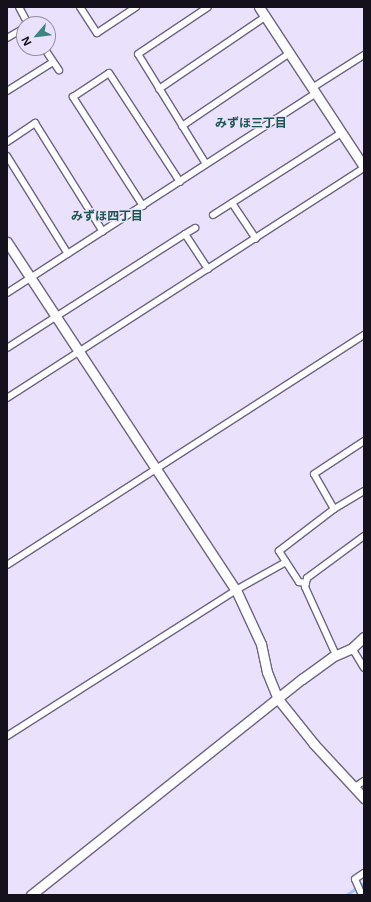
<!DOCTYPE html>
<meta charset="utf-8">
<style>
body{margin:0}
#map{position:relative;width:371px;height:902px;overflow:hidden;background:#eae1fd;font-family:"Open Sans","Noto Sans JP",sans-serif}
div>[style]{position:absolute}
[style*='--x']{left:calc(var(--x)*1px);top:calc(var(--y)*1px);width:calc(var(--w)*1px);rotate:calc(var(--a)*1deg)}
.stream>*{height:2.5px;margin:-1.25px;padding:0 1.25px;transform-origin:1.25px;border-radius:1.25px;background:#99c6fe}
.roads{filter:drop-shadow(1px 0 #6e6482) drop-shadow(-1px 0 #6e6482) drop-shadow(0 1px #6e6482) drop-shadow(0 -1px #6e6482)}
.street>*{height:6px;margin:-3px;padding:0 3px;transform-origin:3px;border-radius:3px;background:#fff}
.secondary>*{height:9px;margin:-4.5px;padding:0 4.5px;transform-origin:4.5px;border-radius:4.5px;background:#fff}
span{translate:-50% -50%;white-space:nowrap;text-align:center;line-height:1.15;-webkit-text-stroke:3px #eae1fd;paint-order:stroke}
.neighbourhood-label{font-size:12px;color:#1c5651;font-weight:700}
.frame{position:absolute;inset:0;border:8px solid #15111c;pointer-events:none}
.north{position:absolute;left:16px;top:16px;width:40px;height:40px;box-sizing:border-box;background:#eae1fd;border:1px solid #958ea3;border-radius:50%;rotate:242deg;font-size:11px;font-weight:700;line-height:16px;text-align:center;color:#15111c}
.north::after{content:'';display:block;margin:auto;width:14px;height:18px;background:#3f857f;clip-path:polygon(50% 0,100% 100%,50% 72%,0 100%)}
</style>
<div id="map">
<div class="stream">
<div style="--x:346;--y:895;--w:22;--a:-34"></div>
</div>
<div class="roads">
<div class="street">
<div style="--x:19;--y:7;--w:19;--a:62"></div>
<div style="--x:80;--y:7;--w:31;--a:57"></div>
<div style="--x:97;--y:33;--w:47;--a:-33.7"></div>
<div style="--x:7;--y:38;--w:20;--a:-30"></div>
<div style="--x:44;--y:48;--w:27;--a:56"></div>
<div style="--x:312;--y:88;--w:62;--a:-32.4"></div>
<div style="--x:159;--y:89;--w:128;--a:-34.2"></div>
<div style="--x:7;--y:91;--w:54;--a:-32.2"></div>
<div style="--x:182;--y:126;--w:130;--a:-34.1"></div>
<div style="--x:7;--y:142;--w:34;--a:-34"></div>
<div style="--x:35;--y:123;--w:128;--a:58"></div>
<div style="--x:7;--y:156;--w:115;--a:58.1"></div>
<div style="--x:206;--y:164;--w:129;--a:-121.7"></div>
<div style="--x:138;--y:54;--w:84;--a:-33.9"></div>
<div style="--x:232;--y:203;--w:43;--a:56.3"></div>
<div style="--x:143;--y:206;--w:130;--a:-122.7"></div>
<div style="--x:73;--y:97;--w:43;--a:-33.7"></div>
<div style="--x:109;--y:73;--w:130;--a:56.9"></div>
<div style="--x:213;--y:215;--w:152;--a:-32.6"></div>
<div style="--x:185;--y:234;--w:12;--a:-31"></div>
<div style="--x:7;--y:293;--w:368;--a:-32.9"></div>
<div style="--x:7;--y:348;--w:211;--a:-32.6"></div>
<div style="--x:185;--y:234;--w:42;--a:56.7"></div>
<div style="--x:7;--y:398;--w:425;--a:-32.8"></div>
<div style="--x:334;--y:509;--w:40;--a:-119.7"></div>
<div style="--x:314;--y:474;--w:60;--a:-33.4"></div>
<div style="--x:7;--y:565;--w:425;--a:-32.8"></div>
<div style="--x:306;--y:583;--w:7;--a:-172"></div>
<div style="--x:299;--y:582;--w:37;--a:-123"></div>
<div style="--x:279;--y:551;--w:69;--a:-37.4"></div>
<div style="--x:334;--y:509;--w:35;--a:-31"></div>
<div style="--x:352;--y:648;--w:23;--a:59"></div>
<div style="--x:336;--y:655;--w:75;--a:-114.5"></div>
<div style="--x:305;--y:587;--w:9;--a:-77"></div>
<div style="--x:307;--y:578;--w:71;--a:-36.4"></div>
<div style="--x:7;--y:736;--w:272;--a:-32.5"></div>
<div style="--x:236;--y:590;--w:57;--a:-29.2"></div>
<div style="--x:355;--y:787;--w:11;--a:-34"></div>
<div style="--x:362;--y:895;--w:17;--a:-114"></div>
<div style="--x:355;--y:879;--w:11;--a:-34"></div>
</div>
<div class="secondary">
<div style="--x:259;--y:7;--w:191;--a:56.7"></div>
<div style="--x:7;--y:242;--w:417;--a:56.7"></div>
<div style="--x:236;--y:590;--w:60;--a:65.2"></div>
<div style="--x:261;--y:644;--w:29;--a:78"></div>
<div style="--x:267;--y:672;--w:29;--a:68"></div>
<div style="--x:278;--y:699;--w:58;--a:51.3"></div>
<div style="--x:314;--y:744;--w:74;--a:47.2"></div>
<div style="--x:31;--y:895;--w:347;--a:-38.6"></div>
<div style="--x:302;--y:679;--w:37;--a:-36"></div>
<div style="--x:332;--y:657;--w:22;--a:-24"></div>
<div style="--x:352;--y:648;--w:16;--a:-43"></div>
</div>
</div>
<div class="neighbourhood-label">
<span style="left:251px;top:123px">みずほ三丁目</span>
<span style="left:107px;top:216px">みずほ四丁目</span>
</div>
<div class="frame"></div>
<div class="north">N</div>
</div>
